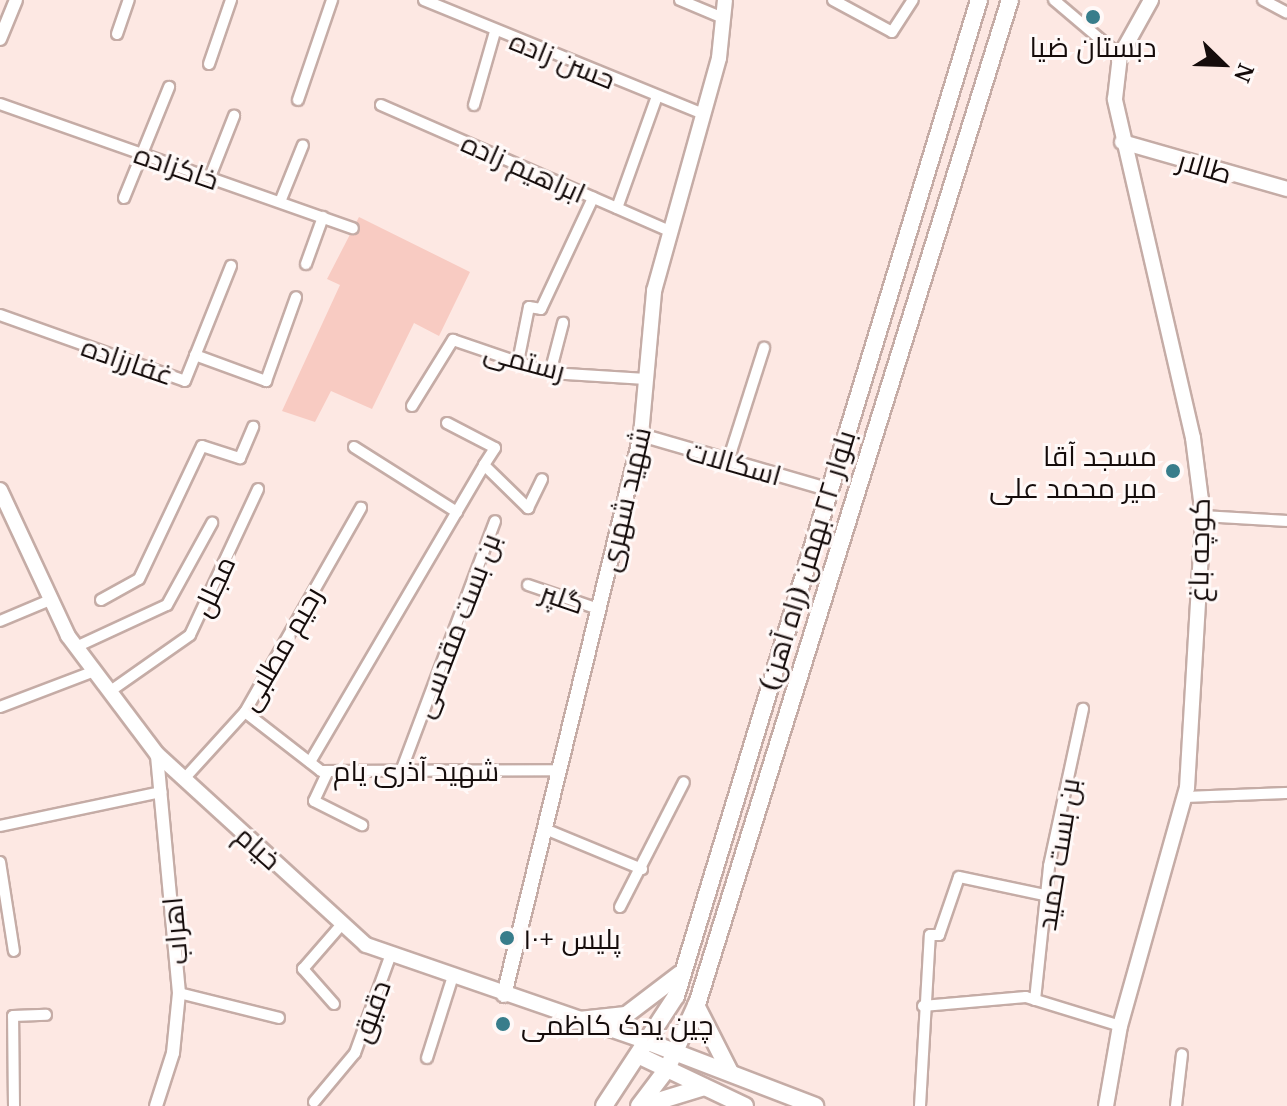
<!DOCTYPE html>
<meta charset="utf-8">
<style>
body{margin:0}
#map{position:relative;width:1287px;height:1106px;overflow:hidden;background:#fde8e3;font-family:"Noto Serif",Cairo,serif}
div>[style]{position:absolute}
[style*='--x']{left:calc(var(--x)*1px);top:calc(var(--y)*1px);width:calc(var(--w)*1px);rotate:calc(var(--a)*1deg)}
.green>*{inset:0;background:#f8cbc2}
.roads{filter:drop-shadow(2px 0 #c5aca6) drop-shadow(-2px 0 #c5aca6) drop-shadow(0 2px #c5aca6) drop-shadow(0 -2px #c5aca6)}
.minor>*{height:10px;margin:-5px;padding:0 5px;transform-origin:5px;border-radius:5px;background:#fff}
.tertiary>*{height:12px;margin:-6px;padding:0 6px;transform-origin:6px;border-radius:6px;background:#fff}
.secondary>*{height:14px;margin:-7px;padding:0 7px;transform-origin:7px;border-radius:7px;background:#fff}
.primary>*{height:16px;margin:-8px;padding:0 8px;transform-origin:8px;border-radius:8px;background:#fff}
.dots>*{width:22px;height:22px;translate:-50% -50%;box-sizing:border-box;border:4px solid #fff9f8;border-radius:50%}
span{translate:-50% -50%;white-space:nowrap;text-align:center;line-height:1.15;-webkit-text-stroke:6px #fff9f8;paint-order:stroke}
.poi-label{font-size:28px;color:#150c0b}
.right{translate:-100% -50%;text-align:right}
.left{translate:0 -50%;text-align:left}
.street-label{font-size:28px;color:#150c0b}
.north{position:absolute;left:1183px;top:24px;width:80px;height:80px;-webkit-text-stroke:6px #fff9f8;paint-order:stroke;rotate:113deg;font-size:22px;font-weight:700;line-height:32px;text-align:center;color:#150c0b}
.north::after{content:'';display:block;margin:auto;width:28px;height:36px;background:#150c0b;clip-path:polygon(50% 0,100% 100%,50% 72%,0 100%)}
</style>
<div id="map">
<div class="green">
<div style="clip-path:polygon(359px 217px,470px 272px,439px 336px,414px 323px,372px 409px,331px 391px,315px 422px,282px 411px,340px 285px,327px 279px)"></div>
</div>
<div class="roads">
<div class="minor">
<div style="--x:424;--y:0;--w:302;--a:22.2"></div>
<div style="--x:680;--y:0;--w:47;--a:22.7"></div>
<div style="--x:833;--y:0;--w:67;--a:28.5"></div>
<div style="--x:892;--y:32;--w:38;--a:-57"></div>
<div style="--x:1054;--y:0;--w:87;--a:40.3"></div>
<div style="--x:1263;--y:0;--w:27;--a:28"></div>
<div style="--x:117;--y:34;--w:36;--a:-71"></div>
<div style="--x:209;--y:64;--w:68;--a:-71"></div>
<div style="--x:298;--y:100;--w:106;--a:-71.2"></div>
<div style="--x:0;--y:104;--w:374;--a:19.4"></div>
<div style="--x:381;--y:105;--w:312;--a:23.6"></div>
<div style="--x:474;--y:105;--w:76;--a:-74"></div>
<div style="--x:210;--y:177;--w:66;--a:-68.5"></div>
<div style="--x:124;--y:198;--w:120;--a:-67.9"></div>
<div style="--x:280;--y:202;--w:61;--a:-68"></div>
<div style="--x:617;--y:208;--w:119;--a:-70.3"></div>
<div style="--x:306;--y:264;--w:50;--a:-70.1"></div>
<div style="--x:0;--y:315;--w:196;--a:19.6"></div>
<div style="--x:185;--y:381;--w:124;--a:-68.2"></div>
<div style="--x:195;--y:355;--w:76;--a:20.1"></div>
<div style="--x:266;--y:381;--w:89;--a:-70.3"></div>
<div style="--x:518;--y:362;--w:56;--a:-78.7"></div>
<div style="--x:529;--y:307;--w:12;--a:9"></div>
<div style="--x:541;--y:309;--w:123;--a:-64.9"></div>
<div style="--x:550;--y:373;--w:52;--a:-75.4"></div>
<div style="--x:412;--y:406;--w:78;--a:-58.2"></div>
<div style="--x:453;--y:340;--w:102;--a:18.8"></div>
<div style="--x:550;--y:373;--w:96;--a:3.6"></div>
<div style="--x:447;--y:423;--w:54;--a:27.5"></div>
<div style="--x:495;--y:448;--w:20;--a:123"></div>
<div style="--x:484;--y:465;--w:62;--a:44.3"></div>
<div style="--x:528;--y:508;--w:32;--a:-64"></div>
<div style="--x:354;--y:447;--w:122;--a:32.3"></div>
<div style="--x:728;--y:461;--w:119;--a:-72.3"></div>
<div style="--x:1203;--y:516;--w:84;--a:3.4"></div>
<div style="--x:528;--y:585;--w:74;--a:18.9"></div>
<div style="--x:101;--y:600;--w:43;--a:-28.9"></div>
<div style="--x:139;--y:579;--w:147;--a:-64.7"></div>
<div style="--x:202;--y:446;--w:40;--a:18"></div>
<div style="--x:240;--y:458;--w:34;--a:-67"></div>
<div style="--x:0;--y:621;--w:54;--a:-22.8"></div>
<div style="--x:76;--y:647;--w:100;--a:-24.8"></div>
<div style="--x:167;--y:605;--w:94;--a:-61.2"></div>
<div style="--x:109;--y:692;--w:99;--a:-35.1"></div>
<div style="--x:190;--y:635;--w:161;--a:-65"></div>
<div style="--x:0;--y:707;--w:98;--a:-20.8"></div>
<div style="--x:245;--y:712;--w:96;--a:37.8"></div>
<div style="--x:321;--y:771;--w:238;--a:-0.2"></div>
<div style="--x:310;--y:762;--w:344;--a:-59.6"></div>
<div style="--x:328;--y:771;--w:33;--a:115"></div>
<div style="--x:314;--y:801;--w:54;--a:26.6"></div>
<div style="--x:400;--y:774;--w:270;--a:-69.4"></div>
<div style="--x:184;--y:779;--w:91;--a:-47.7"></div>
<div style="--x:245;--y:712;--w:235;--a:-60.4"></div>
<div style="--x:1184;--y:797;--w:103;--a:-2.2"></div>
<div style="--x:0;--y:826;--w:165;--a:-11.9"></div>
<div style="--x:545;--y:829;--w:105;--a:22.4"></div>
<div style="--x:0;--y:862;--w:90;--a:81.1"></div>
<div style="--x:620;--y:907;--w:140;--a:-62.9"></div>
<div style="--x:179;--y:993;--w:103;--a:14"></div>
<div style="--x:1035;--y:1000;--w:135;--a:-84"></div>
<div style="--x:1049;--y:866;--w:161;--a:-77.8"></div>
<div style="--x:334;--y:1004;--w:47;--a:-131.5"></div>
<div style="--x:303;--y:969;--w:60;--a:-49.1"></div>
<div style="--x:923;--y:1006;--w:103;--a:-5"></div>
<div style="--x:1026;--y:997;--w:98;--a:17.1"></div>
<div style="--x:427;--y:1058;--w:86;--a:-72.4"></div>
<div style="--x:314;--y:1102;--w:64;--a:-50.1"></div>
<div style="--x:355;--y:1053;--w:105;--a:-70"></div>
<div style="--x:14;--y:1106;--w:90;--a:-90.6"></div>
<div style="--x:13;--y:1016;--w:33;--a:-2"></div>
<div style="--x:920;--y:1106;--w:171;--a:-86.7"></div>
<div style="--x:930;--y:935;--w:9;--a:0"></div>
<div style="--x:939;--y:935;--w:61;--a:-71"></div>
<div style="--x:959;--y:877;--w:92;--a:11.9"></div>
<div style="--x:1176;--y:1106;--w:52;--a:-83.4"></div>
</div>
<div class="tertiary">
<div style="--x:0;--y:39;--w:42;--a:-67.7"></div>
<div style="--x:641;--y:435;--w:194;--a:16.2"></div>
<div style="--x:156;--y:1106;--w:56;--a:-72.2"></div>
<div style="--x:173;--y:1053;--w:60;--a:-84.3"></div>
<div style="--x:179;--y:993;--w:240;--a:-95.3"></div>
</div>
<div class="secondary">
<div style="--x:1122;--y:142;--w:172;--a:15.9"></div>
<div style="--x:0;--y:490;--w:161;--a:65"></div>
<div style="--x:68;--y:636;--w:148;--a:53"></div>
<div style="--x:157;--y:754;--w:283;--a:42.4"></div>
<div style="--x:366;--y:945;--w:301;--a:19"></div>
<div style="--x:504;--y:995;--w:577;--a:-76.25"></div>
<div style="--x:641;--y:435;--w:145;--a:-84.8"></div>
<div style="--x:654;--y:291;--w:242;--a:-74.4"></div>
<div style="--x:719;--y:58;--w:58;--a:-84.1"></div>
<div style="--x:1106;--y:1106;--w:81;--a:-80.1"></div>
<div style="--x:1120;--y:1026;--w:247;--a:-74.3"></div>
<div style="--x:1187;--y:788;--w:272;--a:-86.6"></div>
<div style="--x:1203;--y:516;--w:79;--a:-97.3"></div>
<div style="--x:1193;--y:438;--w:348;--a:-103"></div>
<div style="--x:1115;--y:99;--w:43;--a:-83.4"></div>
<div style="--x:1120;--y:56;--w:64;--a:-61"></div>
</div>
<div class="primary">
<div style="--x:696;--y:1005;--w:75;--a:63.1"></div>
<div style="--x:570;--y:1021;--w:56;--a:-6.1"></div>
<div style="--x:626;--y:1015;--w:68;--a:-37.2"></div>
<div style="--x:651;--y:1043;--w:176;--a:21"></div>
<div style="--x:642;--y:1057;--w:114;--a:25.4"></div>
<div style="--x:604;--y:1106;--w:131;--a:-56.8"></div>
<div style="--x:676;--y:996;--w:1041;--a:-73.08"></div>
<div style="--x:639;--y:1106;--w:46;--a:-52.9"></div>
<div style="--x:667;--y:1069;--w:75;--a:-65.5"></div>
<div style="--x:698;--y:1001;--w:1048;--a:-72.69"></div>
<div style="--x:642;--y:1106;--w:65;--a:-17"></div>
</div>
</div>
<div class="dots">
<div style="left:1093px;top:17px;background:#387d8b"></div>
<div style="left:1173px;top:471px;background:#387d8b"></div>
<div style="left:507px;top:938px;background:#387d8b"></div>
<div style="left:503px;top:1024px;background:#387d8b"></div>
</div>
<div class="poi-label">
<span style="left:1093px;top:46px">دبستان ضیا</span>
<span class="right" style="left:1157px;top:471px">مسجد آقا<br>میر محمد علی</span>
<span class="left" style="left:523px;top:938px">پلیس +۱۰</span>
<span class="left" style="left:521px;top:1024px">چین یدک کاظمی</span>
</div>
<div class="street-label">
<span style="left:563px;top:59px;rotate:22deg">حسن زاده</span>
<span style="left:177px;top:166px;rotate:19deg">خاکزاده</span>
<span style="left:1205px;top:166px;rotate:16deg">طالار</span>
<span style="left:524px;top:167px;rotate:24deg">ابراهیم زاده</span>
<span style="left:128px;top:360px;rotate:19deg">غفارزاده</span>
<span style="left:525px;top:360px;rotate:15deg">رستمی</span>
<span style="left:734px;top:462px;rotate:16deg">اسکالات</span>
<span style="left:624px;top:499px;rotate:-77deg">شهید شهری</span>
<span style="left:1198px;top:550px;rotate:-89deg">کوچه باغ</span>
<span style="left:806px;top:560px;rotate:-73deg">بلوار ۲۲ بهمن (راه آهن)</span>
<span style="left:213px;top:586px;rotate:-65deg">مجلل</span>
<span style="left:563px;top:597px;rotate:19deg">گلپر</span>
<span style="left:456px;top:625px;rotate:-69deg">بن بست مقدسی</span>
<span style="left:280px;top:648px;rotate:-60deg">رحیم مطلبی</span>
<span style="left:416px;top:770px">شهید آذری یام</span>
<span style="left:259px;top:847px;rotate:42deg">خیام</span>
<span style="left:1057px;top:854px;rotate:-81deg">بن بست حمید</span>
<span style="left:174px;top:931px;rotate:-95deg">اهراب</span>
<span style="left:370px;top:1011px;rotate:-70deg">دقیق</span>
</div>
<div class="north">N</div>
</div>
